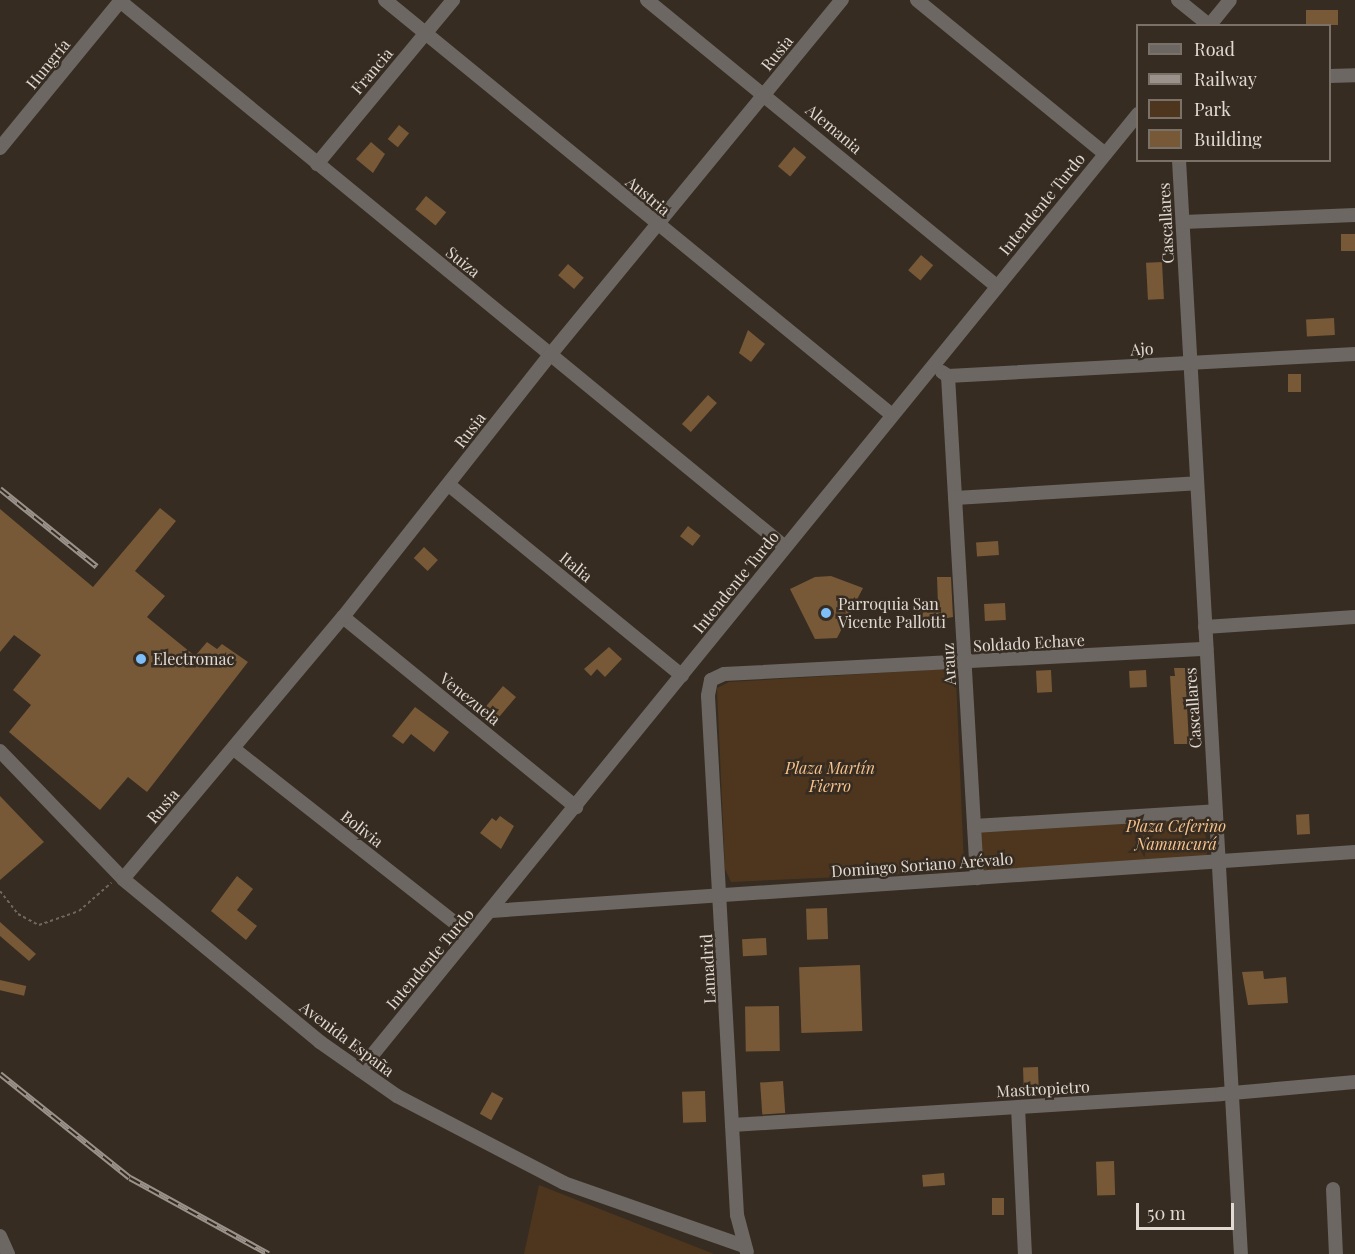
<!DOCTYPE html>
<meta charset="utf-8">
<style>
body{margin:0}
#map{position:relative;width:1355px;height:1254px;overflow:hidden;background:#362c22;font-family:"Playfair Display",serif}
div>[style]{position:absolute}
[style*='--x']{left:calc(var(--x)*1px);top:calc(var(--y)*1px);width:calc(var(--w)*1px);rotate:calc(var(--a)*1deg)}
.green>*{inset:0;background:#4d361d;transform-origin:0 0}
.building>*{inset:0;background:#775837;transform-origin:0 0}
.path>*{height:2px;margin-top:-1px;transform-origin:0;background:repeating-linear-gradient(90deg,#6f665d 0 3px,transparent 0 6px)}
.minor>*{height:14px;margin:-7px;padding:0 7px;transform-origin:7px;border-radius:7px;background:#6c6762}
.rail>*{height:6px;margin-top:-3px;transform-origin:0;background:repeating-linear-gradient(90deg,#362c22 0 11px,#9b938b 0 22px);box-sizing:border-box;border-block:2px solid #9b938b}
.dots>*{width:16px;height:16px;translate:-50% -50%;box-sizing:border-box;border:3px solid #362c22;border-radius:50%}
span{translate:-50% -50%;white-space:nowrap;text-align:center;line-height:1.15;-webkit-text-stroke:5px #362c22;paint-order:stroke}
.street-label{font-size:16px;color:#e1dad3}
.poi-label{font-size:16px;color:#e1dad3}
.left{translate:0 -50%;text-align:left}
.park-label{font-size:16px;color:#f8c38c;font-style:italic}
.legend{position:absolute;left:1136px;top:24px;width:195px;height:138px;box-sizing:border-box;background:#362c22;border:2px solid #7a7269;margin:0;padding:8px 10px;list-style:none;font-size:18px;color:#e1dad3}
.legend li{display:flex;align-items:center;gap:12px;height:30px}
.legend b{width:30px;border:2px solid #7a7269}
.scale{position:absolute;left:1136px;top:1203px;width:98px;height:27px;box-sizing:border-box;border:3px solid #e1dad3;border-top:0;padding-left:8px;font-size:18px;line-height:21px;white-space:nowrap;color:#e1dad3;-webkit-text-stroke:4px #362c22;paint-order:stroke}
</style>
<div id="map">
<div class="green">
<div style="clip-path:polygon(945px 669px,956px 678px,964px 865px,954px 872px,731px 882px,725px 869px,717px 688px,729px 682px)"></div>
<div style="left:1204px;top:812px;width:44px;height:225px;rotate:86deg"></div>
<div style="clip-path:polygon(539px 1185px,714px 1254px,524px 1254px)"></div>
</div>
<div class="building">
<div style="left:1338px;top:10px;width:15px;height:32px;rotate:90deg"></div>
<div style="left:399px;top:125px;width:13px;height:18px;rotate:39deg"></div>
<div style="clip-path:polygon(371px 142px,385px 154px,373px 173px,356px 159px)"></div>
<div style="left:794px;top:147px;width:16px;height:25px;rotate:40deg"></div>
<div style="left:426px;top:196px;width:26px;height:17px;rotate:39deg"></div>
<div style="left:1341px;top:234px;width:14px;height:17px"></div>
<div style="left:921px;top:255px;width:16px;height:20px;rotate:40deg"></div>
<div style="left:1162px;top:262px;width:37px;height:16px;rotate:87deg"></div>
<div style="left:568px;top:264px;width:21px;height:15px;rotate:41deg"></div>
<div style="left:1334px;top:318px;width:17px;height:28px;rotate:87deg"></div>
<div style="clip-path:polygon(748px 330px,765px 344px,751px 362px,739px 353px)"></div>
<div style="left:1288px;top:374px;width:13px;height:18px"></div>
<div style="left:708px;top:395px;width:12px;height:39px;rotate:42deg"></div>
<div style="clip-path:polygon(160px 508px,176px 521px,135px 571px,165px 596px,147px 617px,195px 656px,207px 642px,217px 649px,222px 644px,248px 662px,147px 792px,128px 777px,100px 810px,9px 732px,31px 705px,13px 690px,41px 655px,14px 635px,0 652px,0 509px,93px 587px)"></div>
<div style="left:688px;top:526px;width:16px;height:13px;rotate:38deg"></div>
<div style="left:998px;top:541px;width:14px;height:22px;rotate:86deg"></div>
<div style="left:424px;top:547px;width:19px;height:15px;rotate:43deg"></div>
<div style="clip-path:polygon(831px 576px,863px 588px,837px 638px,815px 639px,790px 589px,815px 577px)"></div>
<div style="clip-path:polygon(937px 577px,951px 577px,953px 617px,919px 623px,918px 605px,938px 605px)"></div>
<div style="left:1005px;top:603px;width:17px;height:21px;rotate:87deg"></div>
<div style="clip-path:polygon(609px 647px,622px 659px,605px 677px,597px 669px,591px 676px,584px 669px)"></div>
<div style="clip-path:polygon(1174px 668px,1185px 668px,1189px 744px,1174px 744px,1170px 676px,1175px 676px)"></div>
<div style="left:1051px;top:670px;width:22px;height:15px;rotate:87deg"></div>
<div style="left:1146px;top:670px;width:17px;height:17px;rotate:87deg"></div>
<div style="left:503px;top:686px;width:17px;height:26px;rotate:40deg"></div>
<div style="clip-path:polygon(415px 707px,449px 732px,434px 752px,411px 734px,403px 744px,392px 736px)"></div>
<div style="clip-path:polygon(0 796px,44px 842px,0 880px)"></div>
<div style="left:1309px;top:814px;width:20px;height:13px;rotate:87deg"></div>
<div style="clip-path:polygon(500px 816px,514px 826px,501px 849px,480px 833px,492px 818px,496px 821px)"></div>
<div style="clip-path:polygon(237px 876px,253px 889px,237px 910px,257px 926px,246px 940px,211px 911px)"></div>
<div style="left:827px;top:908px;width:31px;height:21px;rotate:88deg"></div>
<div style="clip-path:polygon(0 922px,36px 954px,29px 961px,0 936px)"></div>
<div style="left:766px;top:938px;width:17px;height:24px;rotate:87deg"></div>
<div style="left:860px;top:965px;width:66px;height:61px;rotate:88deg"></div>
<div style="clip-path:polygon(1263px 971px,1264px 979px,1286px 977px,1288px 1003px,1248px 1005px,1242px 972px)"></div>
<div style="left:0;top:980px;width:27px;height:10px;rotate:13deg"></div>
<div style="left:779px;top:1006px;width:45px;height:34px;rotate:89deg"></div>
<div style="left:1038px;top:1067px;width:25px;height:15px;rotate:88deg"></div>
<div style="left:783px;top:1081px;width:32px;height:23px;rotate:86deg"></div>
<div style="left:705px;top:1091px;width:31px;height:23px;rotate:88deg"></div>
<div style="left:492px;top:1092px;width:13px;height:25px;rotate:29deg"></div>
<div style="left:1114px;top:1161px;width:34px;height:18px;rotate:88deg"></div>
<div style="left:944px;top:1173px;width:12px;height:22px;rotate:85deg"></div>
<div style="left:992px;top:1198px;width:12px;height:17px"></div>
</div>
<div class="path">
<div style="--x:0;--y:891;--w:29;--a:52"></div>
<div style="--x:18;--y:914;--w:24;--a:28"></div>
<div style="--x:39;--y:925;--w:42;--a:-19.3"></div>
<div style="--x:79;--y:911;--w:43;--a:-41.2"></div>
</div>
<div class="minor">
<div style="--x:385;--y:0;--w:655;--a:39.3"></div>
<div style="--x:647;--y:0;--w:452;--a:39.3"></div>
<div style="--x:917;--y:0;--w:243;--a:39.3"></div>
<div style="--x:1178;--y:0;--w:40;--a:39"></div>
<div style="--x:120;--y:1;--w:860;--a:39.39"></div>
<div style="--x:1209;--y:26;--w:33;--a:-51"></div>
<div style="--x:1330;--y:76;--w:25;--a:-2"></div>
<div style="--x:0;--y:148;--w:191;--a:-50.7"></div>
<div style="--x:1179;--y:160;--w:1096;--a:86.76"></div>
<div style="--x:317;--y:164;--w:213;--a:-50.3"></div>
<div style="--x:1183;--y:222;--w:172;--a:-2.3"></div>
<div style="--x:942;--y:372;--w:7;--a:34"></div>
<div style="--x:948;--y:376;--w:408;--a:-3.1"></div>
<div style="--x:948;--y:376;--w:503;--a:86.69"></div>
<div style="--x:449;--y:485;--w:301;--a:39.3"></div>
<div style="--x:955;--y:498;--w:242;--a:-3.5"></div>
<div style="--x:343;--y:617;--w:301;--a:39.2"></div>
<div style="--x:1205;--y:627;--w:150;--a:-3.8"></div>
<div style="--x:711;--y:680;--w:16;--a:101"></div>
<div style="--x:708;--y:696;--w:520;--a:86.8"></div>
<div style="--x:737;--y:1215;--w:38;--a:75"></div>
<div style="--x:711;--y:680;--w:14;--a:-25"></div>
<div style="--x:724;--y:674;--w:483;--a:-3"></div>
<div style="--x:234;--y:749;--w:300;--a:38.2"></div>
<div style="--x:0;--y:751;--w:178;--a:46.1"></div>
<div style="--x:123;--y:879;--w:256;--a:39.6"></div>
<div style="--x:320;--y:1042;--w:94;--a:35"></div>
<div style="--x:397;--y:1096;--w:188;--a:27.5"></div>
<div style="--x:564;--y:1183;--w:191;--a:19.3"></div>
<div style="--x:974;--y:826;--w:242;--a:-3.5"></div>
<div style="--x:123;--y:879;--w:342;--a:-50"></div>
<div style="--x:343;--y:617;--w:334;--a:-51.7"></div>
<div style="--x:550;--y:355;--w:460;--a:-50.6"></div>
<div style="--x:491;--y:911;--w:866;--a:-3.91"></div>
<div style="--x:360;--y:1070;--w:1233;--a:-50.86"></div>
<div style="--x:1018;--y:1107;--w:147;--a:87.3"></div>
<div style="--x:732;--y:1125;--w:490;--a:-3.6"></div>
<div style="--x:1221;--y:1094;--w:135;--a:-5.1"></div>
<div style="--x:1333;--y:1189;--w:65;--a:87.4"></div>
<div style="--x:0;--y:1236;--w:20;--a:66"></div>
</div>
<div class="rail">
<div style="--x:0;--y:489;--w:124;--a:38.8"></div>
<div style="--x:0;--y:1074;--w:166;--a:38.7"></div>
<div style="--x:130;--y:1178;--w:158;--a:28.8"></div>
</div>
<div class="dots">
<div style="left:826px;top:613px;background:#7ebef9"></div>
<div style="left:141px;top:659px;background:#7ebef9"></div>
</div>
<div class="street-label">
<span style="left:777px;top:53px;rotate:-51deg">Rusia</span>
<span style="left:48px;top:64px;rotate:-51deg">Hungría</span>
<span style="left:372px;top:71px;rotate:-50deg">Francia</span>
<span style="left:834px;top:129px;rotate:40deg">Alemania</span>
<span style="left:648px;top:196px;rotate:40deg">Austria</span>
<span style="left:1042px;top:204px;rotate:-51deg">Intendente Turdo</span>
<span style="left:1166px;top:223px;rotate:-93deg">Cascallares</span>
<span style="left:463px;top:262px;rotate:39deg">Suiza</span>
<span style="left:1142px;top:349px;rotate:-3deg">Ajo</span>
<span style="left:470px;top:430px;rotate:-52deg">Rusia</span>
<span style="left:576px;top:567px;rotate:39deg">Italia</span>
<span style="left:736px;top:582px;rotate:-51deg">Intendente Turdo</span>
<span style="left:1029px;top:643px;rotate:-3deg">Soldado Echave</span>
<span style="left:949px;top:664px;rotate:-93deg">Arauz</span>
<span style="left:470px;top:699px;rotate:39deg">Venezuela</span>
<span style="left:1193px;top:708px;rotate:-94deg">Cascallares</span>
<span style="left:163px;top:806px;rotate:-49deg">Rusia</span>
<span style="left:362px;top:829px;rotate:38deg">Bolivia</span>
<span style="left:922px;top:865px;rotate:-4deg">Domingo Soriano Arévalo</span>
<span style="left:430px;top:959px;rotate:-50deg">Intendente Turdo</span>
<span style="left:708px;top:969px;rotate:-93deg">Lamadrid</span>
<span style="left:347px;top:1039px;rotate:37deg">Avenida España</span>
<span style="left:1043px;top:1089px;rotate:-3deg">Mastropietro</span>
</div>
<div class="poi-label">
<span class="left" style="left:838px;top:613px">Parroquia San<br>Vicente Pallotti</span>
<span class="left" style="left:153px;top:659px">Electromac</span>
</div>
<div class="park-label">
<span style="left:830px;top:777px">Plaza Martín<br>Fierro</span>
<span style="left:1176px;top:835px">Plaza Ceferino<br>Namuncurá</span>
</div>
<ul class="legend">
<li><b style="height:8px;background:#6c6762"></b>Road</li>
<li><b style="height:8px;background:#9b938b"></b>Railway</li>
<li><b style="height:16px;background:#4d361d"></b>Park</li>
<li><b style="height:16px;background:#775837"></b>Building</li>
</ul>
<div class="scale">50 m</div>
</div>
